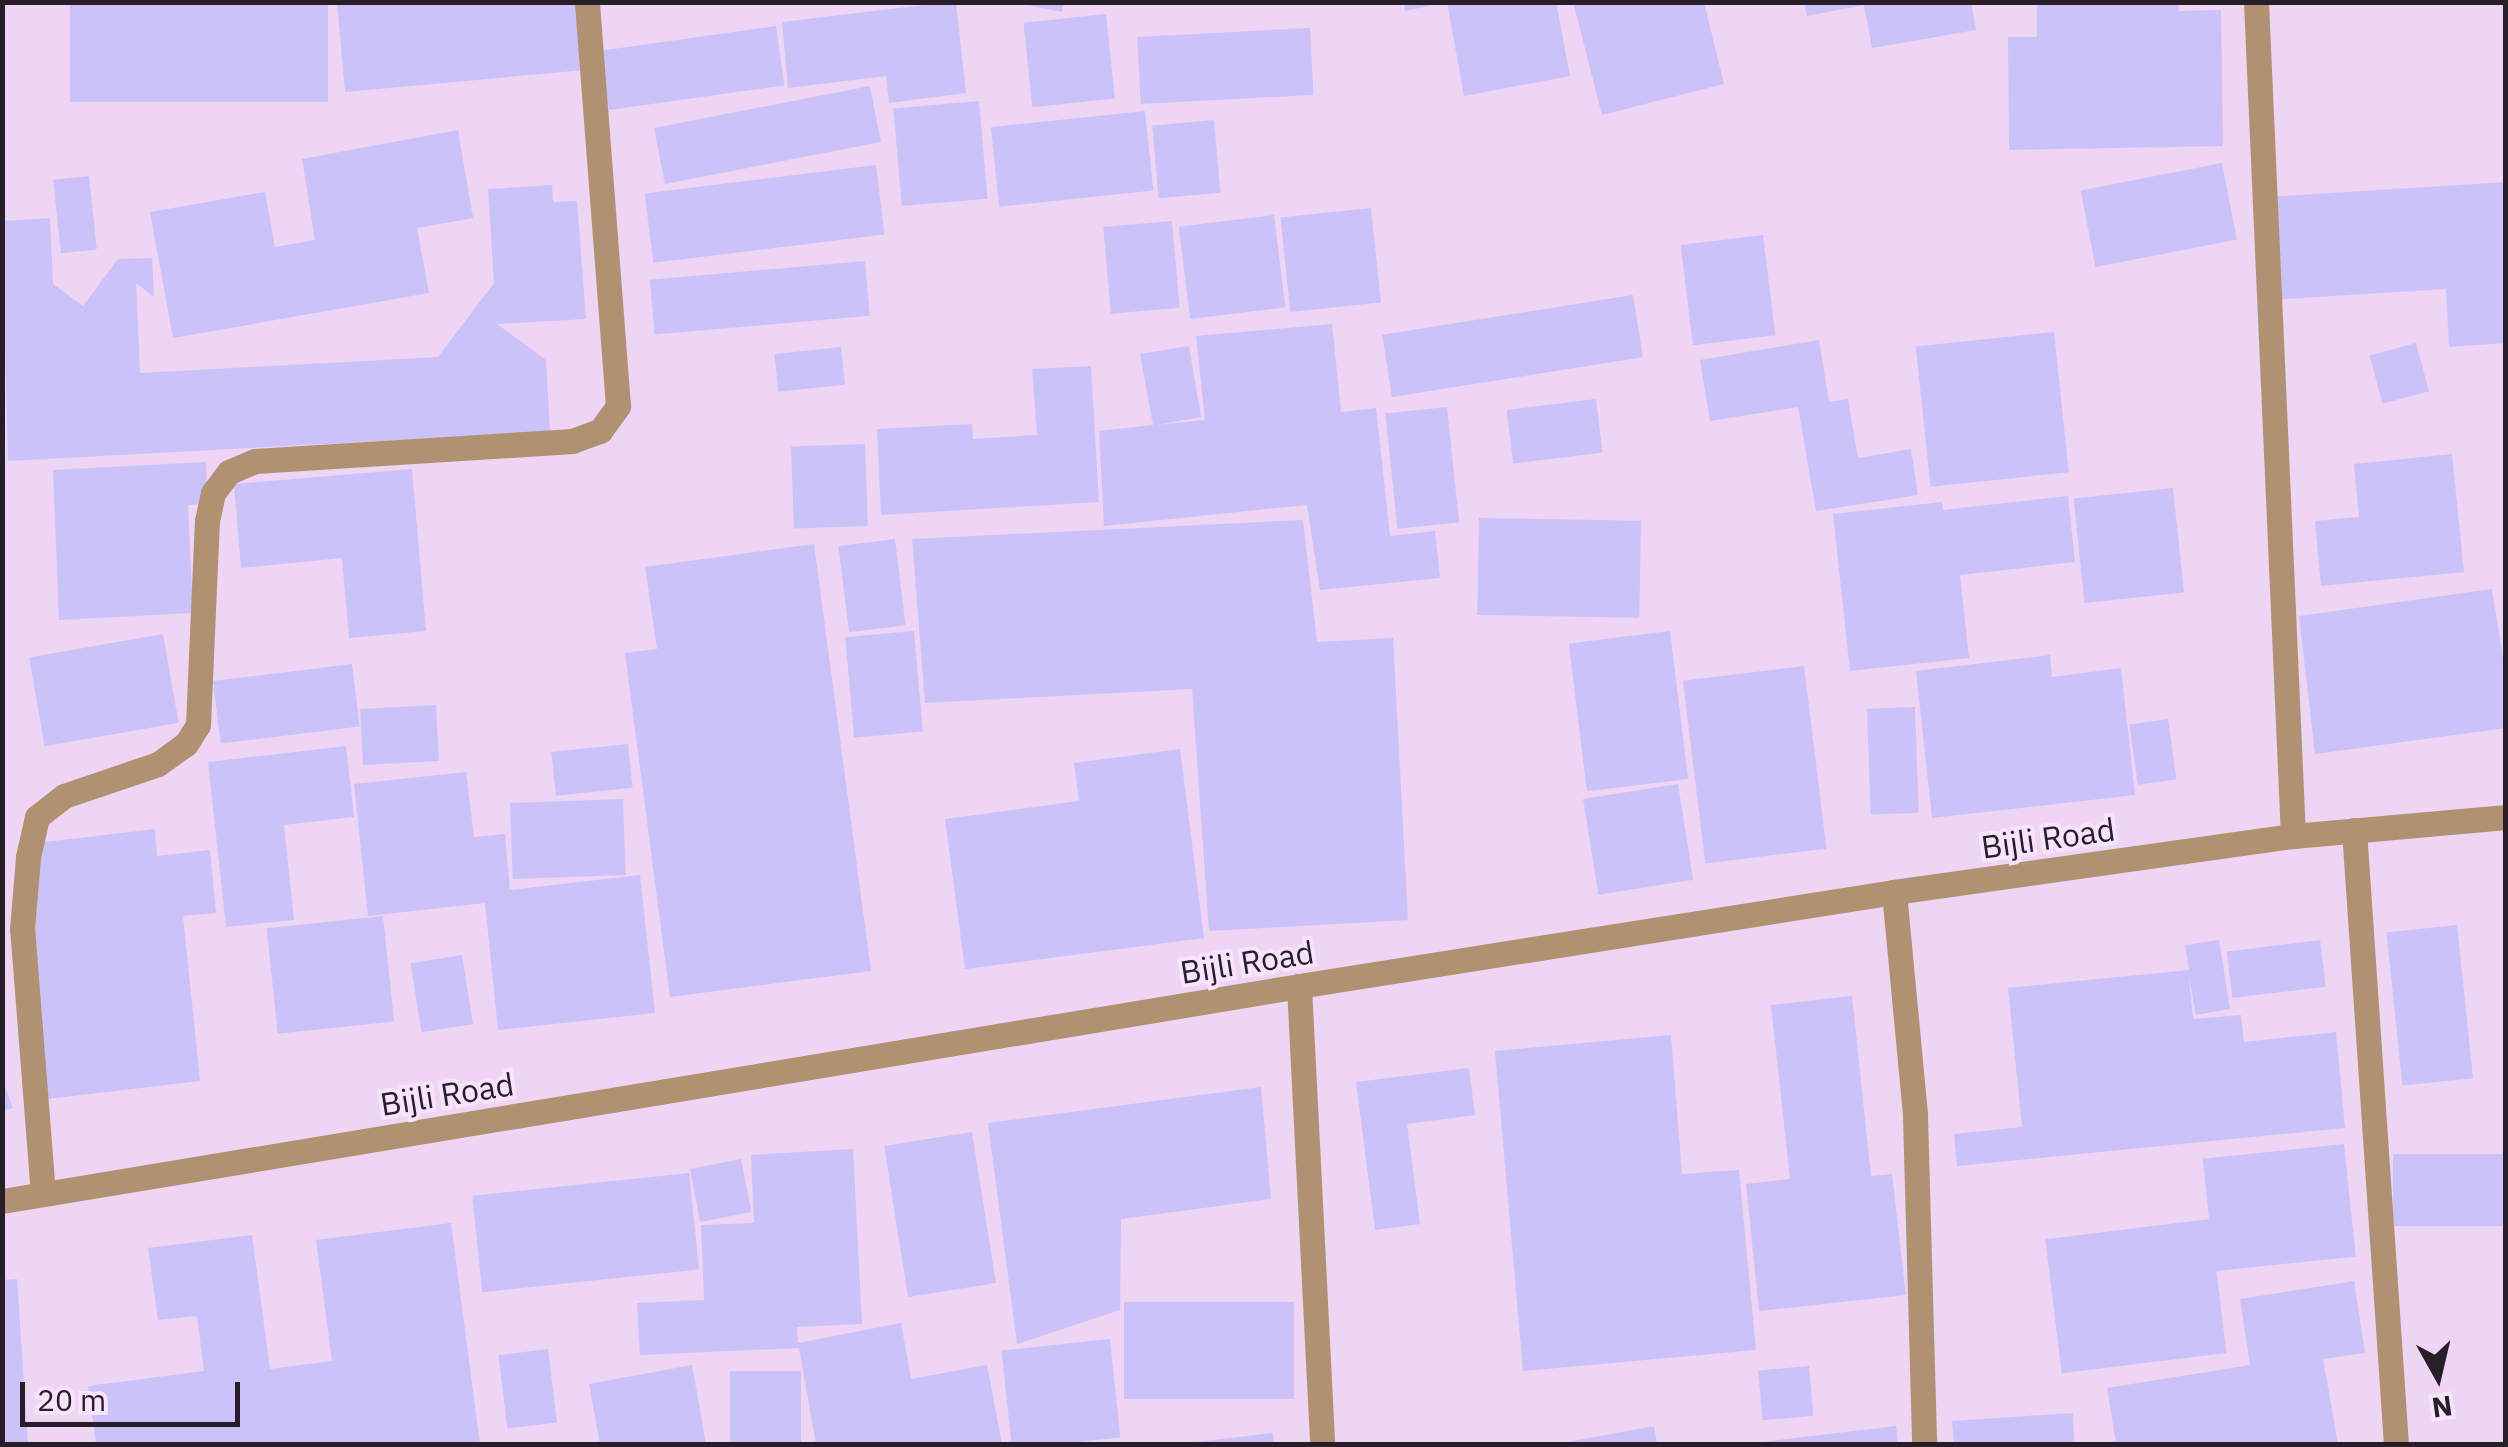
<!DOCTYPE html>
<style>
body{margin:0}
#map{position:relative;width:2508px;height:1447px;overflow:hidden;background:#edd5f3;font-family:"IBM Plex Sans",sans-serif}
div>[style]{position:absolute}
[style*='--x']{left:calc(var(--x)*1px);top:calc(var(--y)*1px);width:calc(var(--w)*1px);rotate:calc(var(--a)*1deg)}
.building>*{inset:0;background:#ccc2fa;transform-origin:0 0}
.minor>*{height:25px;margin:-12.5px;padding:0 12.5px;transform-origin:12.5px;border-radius:12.5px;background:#b09171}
.tertiary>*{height:25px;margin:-12.5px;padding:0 12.5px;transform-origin:12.5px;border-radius:12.5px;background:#b09171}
span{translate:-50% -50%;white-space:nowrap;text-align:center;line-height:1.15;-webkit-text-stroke:8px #f7e4fc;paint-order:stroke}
.street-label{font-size:32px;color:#271e29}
.frame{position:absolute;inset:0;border:5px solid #271e29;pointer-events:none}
.north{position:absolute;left:2388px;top:1327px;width:100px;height:100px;-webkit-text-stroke:8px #f7e4fc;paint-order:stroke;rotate:172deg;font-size:28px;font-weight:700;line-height:40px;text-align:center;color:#271e29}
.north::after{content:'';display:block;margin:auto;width:35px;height:45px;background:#271e29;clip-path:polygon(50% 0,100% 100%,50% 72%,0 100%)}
.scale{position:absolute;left:20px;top:1382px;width:220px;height:45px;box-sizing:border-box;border:5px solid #271e29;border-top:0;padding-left:12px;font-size:30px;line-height:35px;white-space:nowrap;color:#271e29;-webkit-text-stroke:8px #f7e4fc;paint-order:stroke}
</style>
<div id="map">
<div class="building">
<div style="left:70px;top:2px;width:258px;height:100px"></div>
<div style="clip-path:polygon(337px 2px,581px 2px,585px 70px,345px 92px)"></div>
<div style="clip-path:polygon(949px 2px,956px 2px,966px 93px,889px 103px,886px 76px,788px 88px,782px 22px)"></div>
<div style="clip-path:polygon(1013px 2px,1063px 2px,1062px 12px)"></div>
<div style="clip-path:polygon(1404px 2px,1437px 2px,1438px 4px,1405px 11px)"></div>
<div style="clip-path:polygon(1447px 2px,1556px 2px,1570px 76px,1464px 96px)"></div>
<div style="clip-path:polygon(1573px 2px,1704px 2px,1724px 84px,1602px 115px)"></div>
<div style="clip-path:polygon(1804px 2px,1971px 2px,1976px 30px,1872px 48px,1864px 5px,1807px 16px)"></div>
<div style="clip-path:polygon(2037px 2px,2179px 2px,2179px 11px,2221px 10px,2223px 146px,2009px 150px,2008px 37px,2037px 37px)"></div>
<div style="left:1106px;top:14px;width:85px;height:83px;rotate:84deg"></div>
<div style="left:776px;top:26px;width:60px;height:177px;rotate:82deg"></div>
<div style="left:1310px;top:28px;width:67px;height:173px;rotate:87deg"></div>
<div style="left:870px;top:86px;width:57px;height:220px;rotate:79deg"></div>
<div style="left:979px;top:101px;width:98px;height:86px;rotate:85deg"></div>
<div style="left:1145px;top:111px;width:80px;height:155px;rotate:84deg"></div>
<div style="left:1214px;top:120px;width:73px;height:62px;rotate:85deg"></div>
<div style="clip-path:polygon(458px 130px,473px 218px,417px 228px,429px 293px,173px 338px,150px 212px,265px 192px,275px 247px,315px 240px,302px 159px)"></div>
<div style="left:2222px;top:163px;width:78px;height:144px;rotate:79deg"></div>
<div style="left:876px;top:165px;width:70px;height:233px;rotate:83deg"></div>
<div style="left:89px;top:176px;width:74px;height:36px;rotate:84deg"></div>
<div style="clip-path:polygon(2506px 182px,2506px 343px,2449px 347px,2446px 289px,2272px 300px,2265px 197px)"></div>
<div style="clip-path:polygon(552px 185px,553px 202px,577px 201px,586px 319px,497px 324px,546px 360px,550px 432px,8px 461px,2px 221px,50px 218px,53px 284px,83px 306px,118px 259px,152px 258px,154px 297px,136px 283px,140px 373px,438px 357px,494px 283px,488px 189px)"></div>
<div style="left:1371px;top:208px;width:95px;height:91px;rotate:84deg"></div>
<div style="left:1274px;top:215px;width:93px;height:96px;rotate:83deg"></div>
<div style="left:1172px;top:221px;width:87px;height:69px;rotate:85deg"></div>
<div style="left:1763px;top:235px;width:101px;height:83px;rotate:83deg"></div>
<div style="left:865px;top:261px;width:55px;height:216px;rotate:85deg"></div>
<div style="left:1633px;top:295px;width:63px;height:254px;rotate:81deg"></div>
<div style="clip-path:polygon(1332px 324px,1341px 412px,1376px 408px,1390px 536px,1435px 531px,1440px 578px,1320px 590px,1307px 505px,1104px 526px,1099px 431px,1153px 425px,1140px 354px,1189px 346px,1201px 417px,1157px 425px,1205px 420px,1196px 336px)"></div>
<div style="left:2054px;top:332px;width:141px;height:139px;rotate:84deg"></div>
<div style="clip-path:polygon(1819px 340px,1829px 402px,1848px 399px,1858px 458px,1911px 449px,1918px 495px,1816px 511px,1798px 407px,1710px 421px,1700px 360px)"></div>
<div style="left:2416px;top:343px;width:50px;height:48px;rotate:75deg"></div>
<div style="left:841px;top:347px;width:38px;height:67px;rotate:84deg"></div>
<div style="clip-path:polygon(1091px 366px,1099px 502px,881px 515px,877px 429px,972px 424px,973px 439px,1037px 435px,1032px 369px)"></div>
<div style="left:1596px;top:399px;width:54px;height:90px;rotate:83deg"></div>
<div style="left:1447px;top:407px;width:116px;height:62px;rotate:84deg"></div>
<div style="left:865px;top:444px;width:82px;height:74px;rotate:88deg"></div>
<div style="clip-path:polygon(2452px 454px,2464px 572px,2321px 586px,2315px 521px,2359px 517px,2354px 464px)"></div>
<div style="clip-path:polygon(206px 462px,208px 504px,188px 505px,193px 613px,59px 620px,53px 470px)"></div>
<div style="clip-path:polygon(412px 469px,426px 631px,349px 638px,342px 558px,241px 568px,234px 484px)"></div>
<div style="left:2173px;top:488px;width:105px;height:100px;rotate:84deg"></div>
<div style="clip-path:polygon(2068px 496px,2075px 562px,1960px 575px,1969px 658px,1850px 671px,1833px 514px,1942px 502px,1943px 510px)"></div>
<div style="left:1479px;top:518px;width:162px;height:97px;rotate:1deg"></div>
<div style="clip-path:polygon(1303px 520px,1317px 642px,1393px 638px,1408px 920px,1209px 931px,1192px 689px,925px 703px,912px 539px)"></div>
<div style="left:895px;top:539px;width:87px;height:57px;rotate:83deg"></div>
<div style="clip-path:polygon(814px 544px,871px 971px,670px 997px,625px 653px,657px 649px,645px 567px)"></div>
<div style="clip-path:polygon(2492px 589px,2506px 677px,2506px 728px,2315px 754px,2299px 616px)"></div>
<div style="left:914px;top:631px;width:101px;height:69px;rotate:85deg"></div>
<div style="left:1670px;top:631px;width:149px;height:102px;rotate:83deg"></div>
<div style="left:163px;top:634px;width:90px;height:136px;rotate:80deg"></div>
<div style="clip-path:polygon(2050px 655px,2052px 677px,2121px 668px,2135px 795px,1932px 818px,1916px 671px)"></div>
<div style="left:352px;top:664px;width:63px;height:140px;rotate:83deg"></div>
<div style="left:1804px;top:666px;width:184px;height:122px;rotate:83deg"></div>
<div style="left:436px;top:705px;width:56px;height:76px;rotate:87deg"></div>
<div style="left:1915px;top:707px;width:106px;height:48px;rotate:88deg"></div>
<div style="left:2168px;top:719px;width:61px;height:39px;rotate:82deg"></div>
<div style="left:628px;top:744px;width:44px;height:77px;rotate:84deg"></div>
<div style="clip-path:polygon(346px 746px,354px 817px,284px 825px,294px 920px,226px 927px,208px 762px)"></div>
<div style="clip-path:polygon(1180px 749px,1204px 938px,965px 969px,945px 819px,1079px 801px,1074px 763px)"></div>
<div style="clip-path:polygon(466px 772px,474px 837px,505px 834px,510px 890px,640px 875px,655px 1013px,498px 1030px,485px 903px,368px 916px,354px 784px)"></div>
<div style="left:1678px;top:784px;width:97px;height:96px;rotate:81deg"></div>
<div style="left:623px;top:799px;width:76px;height:113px;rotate:88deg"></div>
<div style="clip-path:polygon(155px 829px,157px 856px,210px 850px,216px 913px,183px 916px,200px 1081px,47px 1099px,20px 845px)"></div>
<div style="left:383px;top:916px;width:106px;height:117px;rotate:84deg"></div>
<div style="left:2457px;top:925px;width:154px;height:71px;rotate:84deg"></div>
<div style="clip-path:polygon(2219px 940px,2230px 1009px,2196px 1015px,2189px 977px,2193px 1019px,2241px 1015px,2244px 1042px,2336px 1032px,2345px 1128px,1957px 1166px,1954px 1134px,2022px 1127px,2008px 988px,2189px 970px,2185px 945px)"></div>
<div style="left:2320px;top:940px;width:47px;height:94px;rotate:83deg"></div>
<div style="left:462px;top:955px;width:70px;height:52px;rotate:81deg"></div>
<div style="clip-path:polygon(1852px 996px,1871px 1176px,1892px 1174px,1906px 1295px,1759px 1311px,1746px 1184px,1790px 1179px,1771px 1005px)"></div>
<div style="clip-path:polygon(1671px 1035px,1682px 1174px,1739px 1170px,1756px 1350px,1523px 1371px,1495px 1051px)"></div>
<div style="clip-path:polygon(1469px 1068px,1475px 1115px,1407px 1124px,1420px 1224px,1375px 1230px,1356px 1082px)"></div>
<div style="clip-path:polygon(2px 1079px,13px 1108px,2px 1111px)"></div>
<div style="clip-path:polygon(1261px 1087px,1271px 1199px,1121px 1219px,1120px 1310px,1017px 1344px,988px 1123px)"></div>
<div style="left:972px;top:1132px;width:153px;height:89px;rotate:81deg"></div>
<div style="left:2344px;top:1144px;width:113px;height:142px;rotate:84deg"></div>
<div style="clip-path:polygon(853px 1149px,862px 1324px,797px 1327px,798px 1343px,901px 1323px,911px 1379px,987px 1365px,1002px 1444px,816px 1444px,799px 1348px,640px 1355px,637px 1303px,704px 1300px,701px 1225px,754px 1223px,751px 1155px)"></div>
<div style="left:2506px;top:1154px;width:72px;height:113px;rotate:90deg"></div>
<div style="left:741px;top:1159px;width:54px;height:52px;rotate:79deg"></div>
<div style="left:689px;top:1173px;width:97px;height:218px;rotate:84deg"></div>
<div style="left:2210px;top:1219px;width:135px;height:166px;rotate:83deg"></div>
<div style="clip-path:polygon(451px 1223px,480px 1444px,96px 1444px,88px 1386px,204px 1371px,197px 1316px,158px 1320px,148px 1248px,252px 1235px,270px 1369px,332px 1361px,316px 1240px)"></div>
<div style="clip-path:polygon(17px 1279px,28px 1444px,2px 1444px,2px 1280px)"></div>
<div style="clip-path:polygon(2354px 1281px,2365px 1353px,2323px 1359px,2338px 1444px,2116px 1444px,2107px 1388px,2250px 1365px,2240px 1299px)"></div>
<div style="left:1294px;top:1302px;width:97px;height:170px;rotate:90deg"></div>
<div style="left:1110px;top:1339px;width:99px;height:109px;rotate:84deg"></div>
<div style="left:548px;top:1349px;width:74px;height:50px;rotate:83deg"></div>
<div style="clip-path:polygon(692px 1365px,706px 1444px,600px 1444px,589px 1384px)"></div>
<div style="left:1809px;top:1366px;width:50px;height:51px;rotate:85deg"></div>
<div style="left:730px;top:1371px;width:71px;height:73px"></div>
<div style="clip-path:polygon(2073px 1413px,2074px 1444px,1954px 1444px,1952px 1421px)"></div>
<div style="clip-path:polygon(1654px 1426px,1657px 1444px,1562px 1444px,1562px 1443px)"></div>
<div style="clip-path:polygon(1896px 1426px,1898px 1444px,1762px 1444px,1762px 1442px)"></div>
<div style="clip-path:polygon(1273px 1433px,1274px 1444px,1196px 1444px,1196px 1442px)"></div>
</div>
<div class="minor">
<div style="--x:2256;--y:2;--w:835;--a:87.46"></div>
<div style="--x:2354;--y:830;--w:615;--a:86.09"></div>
<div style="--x:1894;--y:892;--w:225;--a:84.6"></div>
<div style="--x:1915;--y:1116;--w:328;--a:88.4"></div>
<div style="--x:1299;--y:986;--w:459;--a:87.1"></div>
<div style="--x:43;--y:1194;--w:266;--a:-94.5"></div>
<div style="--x:22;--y:929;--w:72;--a:-85.2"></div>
<div style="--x:28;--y:857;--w:41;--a:-77.3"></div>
<div style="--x:37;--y:817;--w:34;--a:-38"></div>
<div style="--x:64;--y:796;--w:99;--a:-18.8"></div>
<div style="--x:158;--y:764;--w:34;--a:-36"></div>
<div style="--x:186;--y:744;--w:22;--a:-58"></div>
<div style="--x:198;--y:725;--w:204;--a:-87.5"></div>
<div style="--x:207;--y:521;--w:29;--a:-78"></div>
<div style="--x:213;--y:493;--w:26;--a:-53"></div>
<div style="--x:229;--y:472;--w:28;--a:-23"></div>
<div style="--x:255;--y:461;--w:318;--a:-3.6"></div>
<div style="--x:572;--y:441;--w:30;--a:-20"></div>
<div style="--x:600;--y:431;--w:31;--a:-54"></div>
<div style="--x:618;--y:406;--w:405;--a:-94.4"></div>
</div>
<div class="tertiary">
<div style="--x:2;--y:1201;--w:1315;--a:-9.41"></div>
<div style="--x:1299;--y:986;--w:602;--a:-8.98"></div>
<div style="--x:1894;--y:892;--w:403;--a:-8"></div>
<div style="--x:2293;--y:836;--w:214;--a:-5.1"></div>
</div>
<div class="street-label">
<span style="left:2048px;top:838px;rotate:-8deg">Bijli Road</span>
<span style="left:1247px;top:962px;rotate:-9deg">Bijli Road</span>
<span style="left:447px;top:1094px;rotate:-9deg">Bijli Road</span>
</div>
<div class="frame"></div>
<div class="north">N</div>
<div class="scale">20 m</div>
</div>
